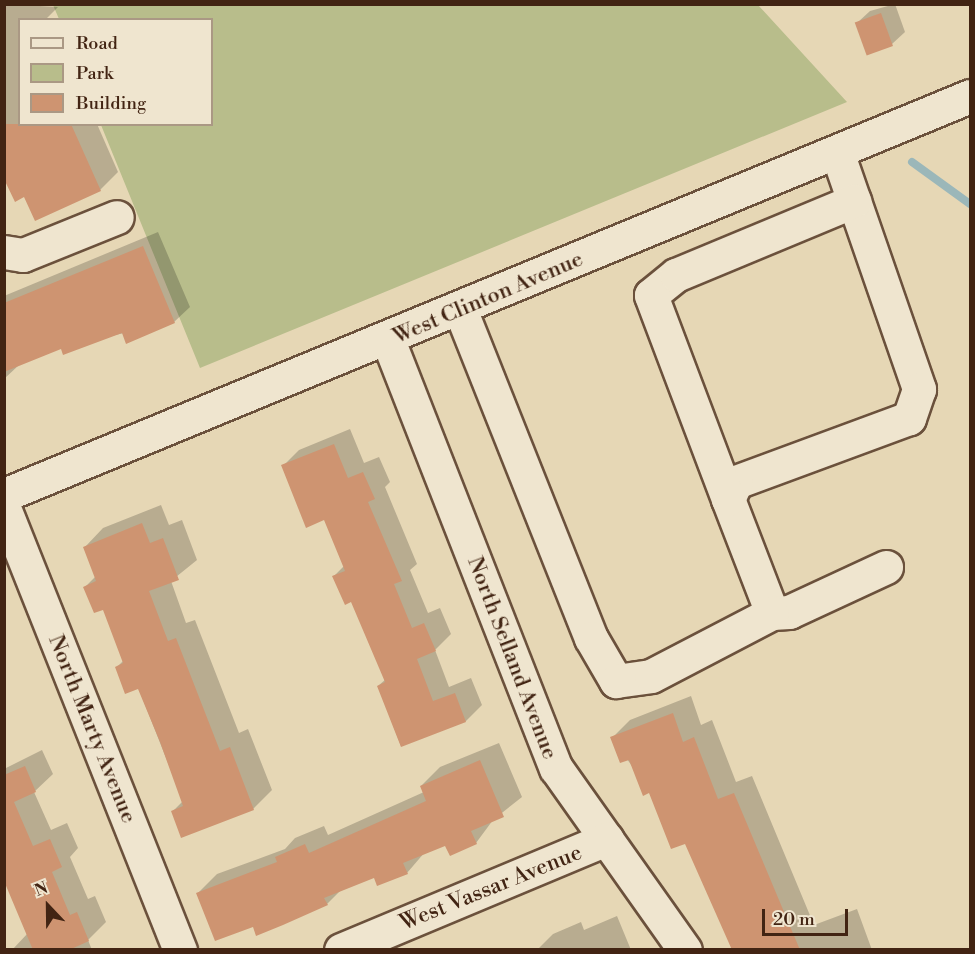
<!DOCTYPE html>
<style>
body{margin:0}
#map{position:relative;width:975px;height:954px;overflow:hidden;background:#e6d7b5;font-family:"Libre Bodoni",serif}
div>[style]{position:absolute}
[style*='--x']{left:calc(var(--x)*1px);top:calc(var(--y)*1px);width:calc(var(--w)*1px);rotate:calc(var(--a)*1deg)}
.green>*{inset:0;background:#b8bd8b}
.shadow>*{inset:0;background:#0003}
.stream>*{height:8px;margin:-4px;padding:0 4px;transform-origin:4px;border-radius:4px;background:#9bb7b9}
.building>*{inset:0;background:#ce9471;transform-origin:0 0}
.roads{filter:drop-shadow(2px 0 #6b513c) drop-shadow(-2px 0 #6b513c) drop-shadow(0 2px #6b513c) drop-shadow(0 -2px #6b513c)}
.minor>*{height:33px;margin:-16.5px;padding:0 16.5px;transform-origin:16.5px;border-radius:16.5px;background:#efe5cf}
.secondary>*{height:33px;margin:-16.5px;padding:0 16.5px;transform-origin:16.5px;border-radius:16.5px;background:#efe5cf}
span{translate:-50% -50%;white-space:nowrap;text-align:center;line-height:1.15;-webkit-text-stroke:4.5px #efe5cf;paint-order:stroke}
.street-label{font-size:22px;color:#422413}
.frame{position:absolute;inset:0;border:6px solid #422413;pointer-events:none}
.legend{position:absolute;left:18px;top:18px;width:195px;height:108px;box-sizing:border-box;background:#efe5cf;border:2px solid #aa9884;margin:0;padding:8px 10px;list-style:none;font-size:18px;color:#422413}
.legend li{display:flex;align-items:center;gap:12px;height:30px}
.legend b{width:30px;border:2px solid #aa9884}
.north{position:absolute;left:18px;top:876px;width:60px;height:60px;-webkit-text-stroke:4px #efe5cf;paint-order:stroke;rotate:338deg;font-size:16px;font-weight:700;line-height:24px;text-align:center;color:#422413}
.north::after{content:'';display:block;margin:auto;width:21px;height:27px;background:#422413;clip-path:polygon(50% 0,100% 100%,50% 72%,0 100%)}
.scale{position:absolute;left:762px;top:909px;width:86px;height:27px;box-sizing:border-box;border:3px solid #422413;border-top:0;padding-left:8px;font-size:18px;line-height:21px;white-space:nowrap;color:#422413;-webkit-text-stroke:4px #efe5cf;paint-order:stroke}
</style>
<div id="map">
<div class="green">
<div style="clip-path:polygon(53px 5px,758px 5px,847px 102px,200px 368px,101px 125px,212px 124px,212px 20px,59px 19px)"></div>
</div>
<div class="shadow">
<div style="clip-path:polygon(4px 4px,58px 7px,45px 20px,20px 20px,20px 124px,97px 124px,118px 172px,100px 190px,25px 195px,4px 171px)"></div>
<div style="clip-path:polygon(895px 4px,905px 32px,892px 44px,869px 53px,857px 23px,870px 11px)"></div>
<div style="clip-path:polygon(158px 232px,190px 307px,174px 322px,61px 347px,19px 365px,4px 379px,4px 296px)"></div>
<div style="clip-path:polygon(350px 429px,364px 463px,379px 457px,390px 482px,385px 487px,417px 564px,410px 570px,428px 613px,440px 608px,451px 634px,435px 650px,449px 687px,471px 678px,482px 705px,466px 721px,401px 746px,378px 686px,386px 679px,352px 600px,334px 576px,344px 566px,325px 519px,283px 466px,299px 450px)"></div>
<div style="clip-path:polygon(161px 505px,169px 525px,182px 520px,197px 560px,171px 581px,186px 623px,195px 620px,239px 733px,248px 729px,272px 790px,253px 809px,173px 811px,183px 801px,138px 687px,117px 667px,124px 660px,104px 608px,85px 587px,96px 576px,85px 547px,103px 528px)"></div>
<div style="clip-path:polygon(691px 696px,701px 725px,712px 720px,736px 782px,752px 776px,814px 925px,857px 909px,872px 950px,746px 950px,686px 842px,612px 738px,630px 720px)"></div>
<div style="clip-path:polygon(499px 743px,522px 797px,493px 820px,476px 843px,446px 844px,425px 852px,407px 873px,375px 876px,341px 890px,327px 904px,253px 925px,198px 893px,217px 874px,285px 849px,295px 838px,324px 826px,328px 835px,424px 792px,421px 786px,440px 767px)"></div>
<div style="clip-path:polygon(42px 750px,53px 774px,34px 792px,51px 830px,67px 823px,78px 848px,70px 857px,88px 899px,95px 896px,106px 922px,88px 940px,92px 950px,12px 950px,28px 933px,4px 877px,4px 769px)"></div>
<div style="clip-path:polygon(617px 916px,631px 950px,537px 950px,553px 934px,581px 922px,584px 930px)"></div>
</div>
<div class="stream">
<div style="--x:912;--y:162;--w:72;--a:35.9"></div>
</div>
<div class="building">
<div style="left:881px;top:13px;width:35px;height:28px;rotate:70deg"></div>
<div style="clip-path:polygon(4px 124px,71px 124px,101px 191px,35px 221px,24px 197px,15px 202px,4px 179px)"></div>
<div style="clip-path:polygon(143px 246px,175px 323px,126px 344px,122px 333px,63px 355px,61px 349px,4px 372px,4px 303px)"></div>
<div style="clip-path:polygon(334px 444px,348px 478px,363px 472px,375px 499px,368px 502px,402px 581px,394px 584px,412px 628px,424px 623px,436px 651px,417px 659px,433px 701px,455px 693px,466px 722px,401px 747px,377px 686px,385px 682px,351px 602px,345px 605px,332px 576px,345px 571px,324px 520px,306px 528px,281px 465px)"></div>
<div style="clip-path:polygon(142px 523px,150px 543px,163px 538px,179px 580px,149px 591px,168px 641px,176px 638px,220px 751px,230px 747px,254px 810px,181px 838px,171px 811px,183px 806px,160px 742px,138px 689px,125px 694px,115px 667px,123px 663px,103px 610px,94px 613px,83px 587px,96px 581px,83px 547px)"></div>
<div style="clip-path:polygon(673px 713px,683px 742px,694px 737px,718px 799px,734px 793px,800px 950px,732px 950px,685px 844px,671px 849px,649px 793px,643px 796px,629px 760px,620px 763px,610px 737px)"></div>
<div style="clip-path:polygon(480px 760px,504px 817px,471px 831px,477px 844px,450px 856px,445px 846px,403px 863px,408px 874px,377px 886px,374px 878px,324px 898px,328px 905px,283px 925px,256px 936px,253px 927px,215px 941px,196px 893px,277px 862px,275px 857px,305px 844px,309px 853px,426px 801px,420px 786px)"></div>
<div style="clip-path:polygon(25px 766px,36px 792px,14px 802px,33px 846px,50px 839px,62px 867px,52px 872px,70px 915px,77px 912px,89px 941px,69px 950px,33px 950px,4px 881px,4px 775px)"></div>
</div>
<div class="roads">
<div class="minor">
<div style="--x:837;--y:152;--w:251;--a:70.9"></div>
<div style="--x:919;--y:389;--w:31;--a:109"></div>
<div style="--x:909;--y:418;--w:184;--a:159.7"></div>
<div style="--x:736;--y:482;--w:19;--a:115"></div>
<div style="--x:728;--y:499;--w:122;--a:68.9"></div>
<div style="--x:772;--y:613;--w:17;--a:-3"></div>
<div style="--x:789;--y:612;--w:107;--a:-24.9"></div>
<div style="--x:4;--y:252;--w:19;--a:9"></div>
<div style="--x:23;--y:255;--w:101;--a:-22"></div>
<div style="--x:460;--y:309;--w:354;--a:68.3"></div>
<div style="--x:591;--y:638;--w:50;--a:59.8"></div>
<div style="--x:616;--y:681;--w:35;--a:-8"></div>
<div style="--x:651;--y:676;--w:136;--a:-27.5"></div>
<div style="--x:388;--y:340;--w:460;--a:68.6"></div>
<div style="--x:556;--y:768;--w:223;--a:54.7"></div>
<div style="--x:728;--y:499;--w:218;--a:-110.7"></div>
<div style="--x:651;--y:295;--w:32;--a:-39"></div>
<div style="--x:676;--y:275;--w:193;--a:-22.6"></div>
<div style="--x:4;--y:508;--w:476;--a:68.3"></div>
<div style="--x:341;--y:950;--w:288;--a:-22.7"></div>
</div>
<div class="secondary">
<div style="--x:4;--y:495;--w:1045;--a:-22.44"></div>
</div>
</div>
<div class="street-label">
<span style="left:488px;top:298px;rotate:-23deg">West Clinton Avenue</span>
<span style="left:512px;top:658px;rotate:69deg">North Selland Avenue</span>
<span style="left:92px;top:729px;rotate:68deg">North Marty Avenue</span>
<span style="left:491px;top:888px;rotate:-22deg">West Vassar Avenue</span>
</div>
<div class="frame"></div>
<ul class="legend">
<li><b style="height:8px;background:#efe5cf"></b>Road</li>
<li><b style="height:16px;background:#b8bd8b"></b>Park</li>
<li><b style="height:16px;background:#ce9471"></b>Building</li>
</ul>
<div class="north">N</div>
<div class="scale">20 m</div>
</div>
